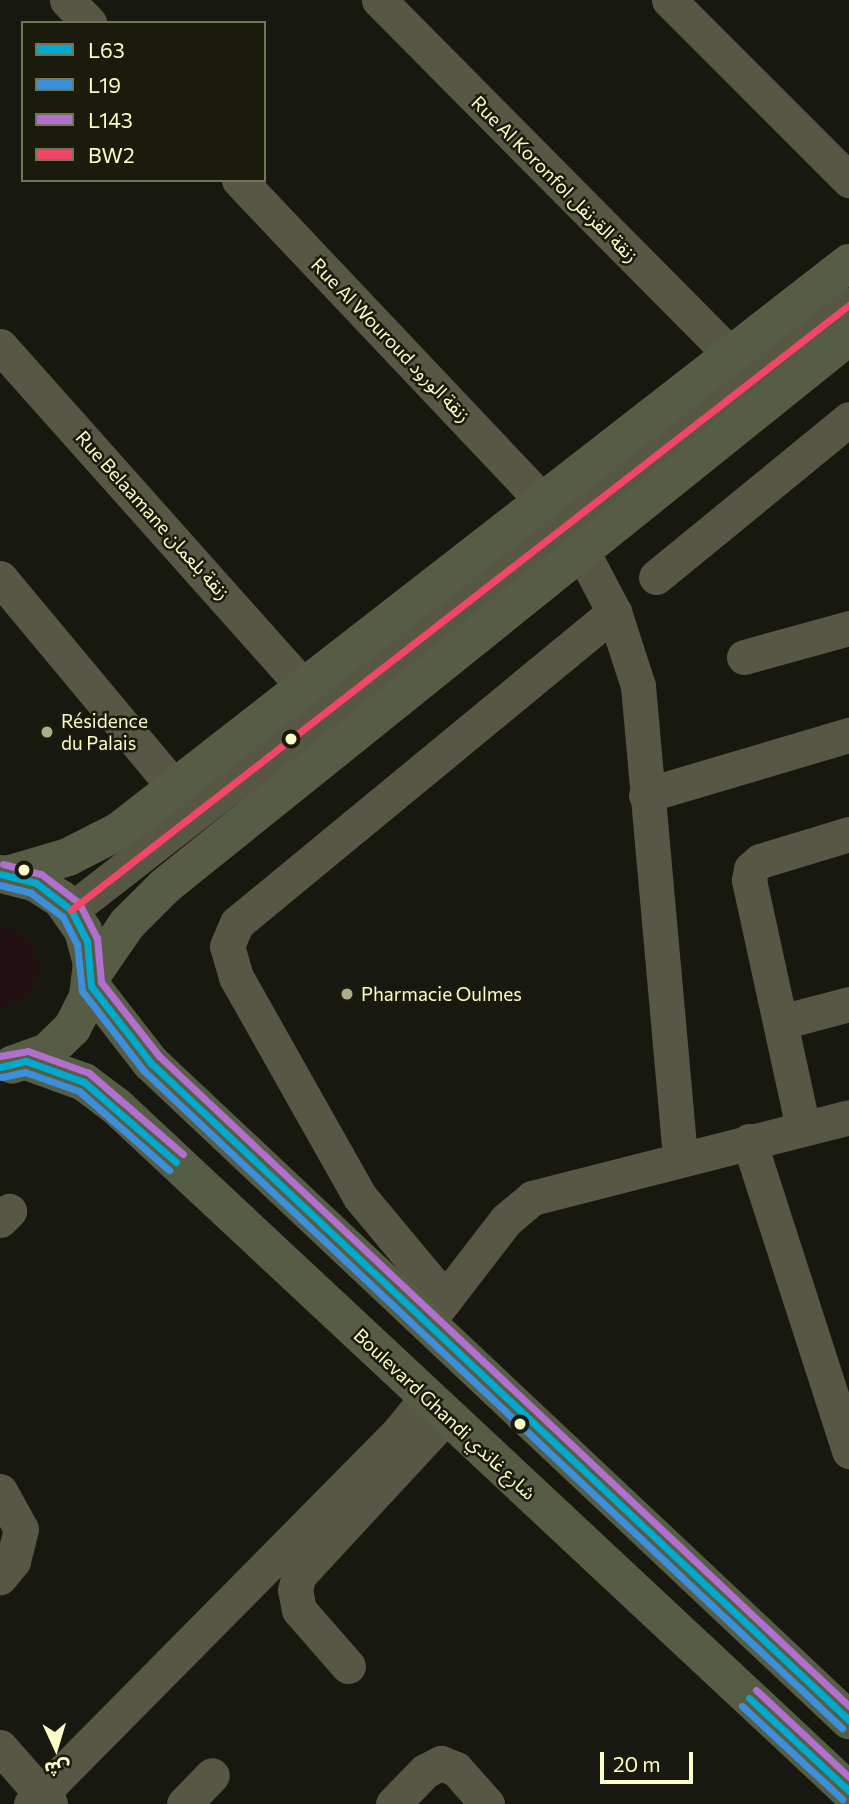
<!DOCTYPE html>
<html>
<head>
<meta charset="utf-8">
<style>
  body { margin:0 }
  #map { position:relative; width:849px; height:1804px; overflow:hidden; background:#171810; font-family:Commissioner,"Noto Sans Arabic",sans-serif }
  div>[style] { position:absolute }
  .green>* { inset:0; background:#221012 }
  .minor>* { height:35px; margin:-17.5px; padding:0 17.5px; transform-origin:17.5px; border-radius:17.5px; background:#585644 }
  .major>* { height:38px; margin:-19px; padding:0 19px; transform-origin:19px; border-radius:19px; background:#565d44 }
  .bus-1>* { height:7px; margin:-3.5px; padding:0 3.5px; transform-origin:3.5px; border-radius:3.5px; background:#00a9ce }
  .bus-2>* { height:7px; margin:-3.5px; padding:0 3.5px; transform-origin:3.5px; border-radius:3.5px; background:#3a90db }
  .bus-3>* { height:7px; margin:-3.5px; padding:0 3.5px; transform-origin:3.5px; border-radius:3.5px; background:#b36fd0 }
  .bus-4>* { height:7px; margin:-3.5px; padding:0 3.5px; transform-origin:3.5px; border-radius:3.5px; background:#f34667 }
  .dots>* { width:19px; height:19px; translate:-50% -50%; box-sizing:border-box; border:4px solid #1a1b0c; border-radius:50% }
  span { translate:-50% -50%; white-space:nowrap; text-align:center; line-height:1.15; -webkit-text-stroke:5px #1a1b0c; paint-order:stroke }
  .street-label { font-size:19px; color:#fcfcc8 }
  .poi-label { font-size:19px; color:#fcfcc8 }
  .left { translate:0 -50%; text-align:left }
  .legend { position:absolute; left:21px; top:21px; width:245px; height:161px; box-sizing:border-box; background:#1a1b0c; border:2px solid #747557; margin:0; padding:9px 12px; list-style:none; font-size:21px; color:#fcfcc8 }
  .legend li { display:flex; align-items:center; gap:14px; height:35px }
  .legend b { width:35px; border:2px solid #747557 }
  .north { position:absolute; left:21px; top:1713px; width:70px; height:70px; -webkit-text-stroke:5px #1a1b0c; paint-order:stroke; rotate:176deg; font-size:19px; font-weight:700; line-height:28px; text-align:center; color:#fcfcc8 }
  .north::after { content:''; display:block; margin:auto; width:24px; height:32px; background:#fcfcc8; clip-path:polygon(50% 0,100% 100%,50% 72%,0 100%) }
  .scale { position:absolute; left:600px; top:1752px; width:93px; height:32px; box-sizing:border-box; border:4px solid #fcfcc8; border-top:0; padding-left:9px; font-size:21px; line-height:24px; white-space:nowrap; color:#fcfcc8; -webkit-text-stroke:5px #1a1b0c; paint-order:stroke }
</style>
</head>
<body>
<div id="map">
  <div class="green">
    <i style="clip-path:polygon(0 927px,22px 935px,32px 944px,39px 970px,28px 995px,0 1009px)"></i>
  </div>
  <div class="minor">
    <i style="left:67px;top:0;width:32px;rotate:46deg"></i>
    <i style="left:379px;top:0;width:501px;rotate:45.24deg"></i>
    <i style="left:669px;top:0;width:255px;rotate:45deg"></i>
    <i style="left:239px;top:180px;width:442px;rotate:46.6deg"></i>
    <i style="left:0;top:346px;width:455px;rotate:48.3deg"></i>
    <i style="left:583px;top:553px;width:67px;rotate:62.3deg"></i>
    <i style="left:614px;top:612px;width:78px;rotate:72deg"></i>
    <i style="left:638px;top:686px;width:473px;rotate:84.9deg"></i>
    <i style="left:656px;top:577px;width:249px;rotate:-39.3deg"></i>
    <i style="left:0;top:578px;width:271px;rotate:50.2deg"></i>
    <i style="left:744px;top:657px;width:109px;rotate:-15.4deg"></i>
    <i style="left:646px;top:795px;width:212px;rotate:-16.5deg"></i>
    <i style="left:71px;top:910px;width:986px;rotate:-37.87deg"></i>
    <i style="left:781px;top:1022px;width:70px;rotate:-14.8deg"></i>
    <i style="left:803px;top:1128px;width:254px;rotate:-102.3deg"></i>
    <i style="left:749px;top:880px;width:11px;rotate:-80deg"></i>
    <i style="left:751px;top:869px;width:12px;rotate:-42deg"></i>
    <i style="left:760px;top:861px;width:93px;rotate:-16.9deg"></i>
    <i style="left:749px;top:1141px;width:326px;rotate:72.1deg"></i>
    <i style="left:0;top:1220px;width:13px;rotate:-45deg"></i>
    <i style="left:445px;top:1299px;width:133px;rotate:-129.8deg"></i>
    <i style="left:360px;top:1197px;width:253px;rotate:-119.4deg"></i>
    <i style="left:236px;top:977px;width:32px;rotate:-106deg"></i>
    <i style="left:227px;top:946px;width:25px;rotate:-67deg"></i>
    <i style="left:237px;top:923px;width:489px;rotate:-39.5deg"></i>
    <i style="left:432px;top:1316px;width:121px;rotate:-52.4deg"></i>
    <i style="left:506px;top:1220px;width:34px;rotate:-40deg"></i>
    <i style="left:532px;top:1198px;width:327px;rotate:-14.3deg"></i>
    <i style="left:0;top:1491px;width:43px;rotate:61.1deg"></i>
    <i style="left:21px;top:1529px;width:33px;rotate:104deg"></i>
    <i style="left:13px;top:1561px;width:21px;rotate:129deg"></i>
    <i style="left:348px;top:1666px;width:74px;rotate:-131.2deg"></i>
    <i style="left:299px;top:1610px;width:20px;rotate:-101deg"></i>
    <i style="left:295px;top:1590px;width:16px;rotate:-75deg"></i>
    <i style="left:299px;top:1575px;width:217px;rotate:-47.2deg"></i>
    <i style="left:0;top:1747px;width:76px;rotate:48.7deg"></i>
    <i style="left:31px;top:1804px;width:522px;rotate:-45.31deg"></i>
    <i style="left:398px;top:1433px;width:46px;rotate:-51.1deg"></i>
    <i style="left:184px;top:1804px;width:40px;rotate:-46deg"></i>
    <i style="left:393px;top:1804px;width:46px;rotate:-45.9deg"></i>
    <i style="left:425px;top:1771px;width:18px;rotate:-27deg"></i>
    <i style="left:441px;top:1763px;width:16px;rotate:22deg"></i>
    <i style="left:456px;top:1769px;width:47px;rotate:48.5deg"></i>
  </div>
  <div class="major">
    <i style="left:1px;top:874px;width:36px;rotate:14deg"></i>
    <i style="left:36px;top:883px;width:30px;rotate:33deg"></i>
    <i style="left:61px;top:899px;width:38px;rotate:55deg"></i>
    <i style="left:83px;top:930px;width:34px;rotate:75deg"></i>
    <i style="left:92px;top:963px;width:34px;rotate:97deg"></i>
    <i style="left:88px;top:997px;width:35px;rotate:117deg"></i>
    <i style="left:72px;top:1028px;width:35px;rotate:136deg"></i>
    <i style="left:47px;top:1052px;width:37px;rotate:160deg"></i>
    <i style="left:7px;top:875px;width:64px;rotate:-16.4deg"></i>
    <i style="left:68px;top:857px;width:57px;rotate:-27deg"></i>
    <i style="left:119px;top:831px;width:925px;rotate:-37.89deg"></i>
    <i style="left:92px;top:975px;width:62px;rotate:-55.5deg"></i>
    <i style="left:127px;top:924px;width:54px;rotate:-45deg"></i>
    <i style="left:165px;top:886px;width:878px;rotate:-38.8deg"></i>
    <i style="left:91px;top:986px;width:98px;rotate:52.1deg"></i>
    <i style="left:151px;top:1063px;width:959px;rotate:43.27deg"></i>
    <i style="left:26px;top:1061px;width:62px;rotate:19.9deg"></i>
    <i style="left:84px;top:1082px;width:39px;rotate:37deg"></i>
    <i style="left:115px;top:1105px;width:1005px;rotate:43.06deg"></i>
  </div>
  <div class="bus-1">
    <i style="left:0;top:874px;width:37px;rotate:14deg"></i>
    <i style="left:36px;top:883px;width:44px;rotate:37.6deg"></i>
    <i style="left:71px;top:910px;width:35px;rotate:63deg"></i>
    <i style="left:87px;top:941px;width:45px;rotate:84.9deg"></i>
    <i style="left:91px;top:986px;width:98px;rotate:52.1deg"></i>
    <i style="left:151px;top:1063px;width:959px;rotate:43.27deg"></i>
    <i style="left:0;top:1067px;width:27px;rotate:-13deg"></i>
    <i style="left:26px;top:1061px;width:62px;rotate:19.9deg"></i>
    <i style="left:84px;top:1082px;width:122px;rotate:41deg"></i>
    <i style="left:749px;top:1698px;width:137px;rotate:42.9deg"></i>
  </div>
  <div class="bus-2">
    <i style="left:0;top:885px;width:32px;rotate:14deg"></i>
    <i style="left:31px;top:893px;width:40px;rotate:37deg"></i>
    <i style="left:63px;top:917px;width:30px;rotate:63deg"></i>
    <i style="left:77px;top:944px;width:47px;rotate:83.9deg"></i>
    <i style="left:82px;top:991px;width:101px;rotate:52.2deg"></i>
    <i style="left:144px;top:1071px;width:959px;rotate:43.27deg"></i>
    <i style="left:2px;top:1077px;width:24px;rotate:-12deg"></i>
    <i style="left:25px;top:1072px;width:57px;rotate:19.4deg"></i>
    <i style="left:79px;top:1091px;width:120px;rotate:41.3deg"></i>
    <i style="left:742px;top:1706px;width:137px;rotate:42.9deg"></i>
  </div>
  <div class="bus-3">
    <i style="left:3px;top:864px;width:39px;rotate:15deg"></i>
    <i style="left:41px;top:874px;width:48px;rotate:37.3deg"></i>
    <i style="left:79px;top:903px;width:39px;rotate:63deg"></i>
    <i style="left:97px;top:938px;width:44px;rotate:84.8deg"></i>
    <i style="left:101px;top:982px;width:94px;rotate:51.9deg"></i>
    <i style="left:159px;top:1056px;width:948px;rotate:43.29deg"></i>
    <i style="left:0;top:1056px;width:28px;rotate:-10deg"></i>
    <i style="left:28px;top:1051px;width:65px;rotate:19.8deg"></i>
    <i style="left:89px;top:1073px;width:124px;rotate:40.8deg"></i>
    <i style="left:756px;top:1690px;width:127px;rotate:43.1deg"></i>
  </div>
  <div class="bus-4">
    <i style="left:71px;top:910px;width:986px;rotate:-37.87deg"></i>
  </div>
  <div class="dots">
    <i style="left:47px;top:732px;background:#acac88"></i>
    <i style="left:291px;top:739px;background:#fcfcc8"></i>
    <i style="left:24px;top:870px;background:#fcfcc8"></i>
    <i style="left:347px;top:994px;background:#acac88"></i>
    <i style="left:520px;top:1424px;background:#fcfcc8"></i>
  </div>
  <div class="street-label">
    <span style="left:555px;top:179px;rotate:45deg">Rue Al Koronfol زنقة القرنفل</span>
    <span style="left:391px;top:340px;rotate:46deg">Rue Al Wouroud زنقة الورود</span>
    <span style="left:153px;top:515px;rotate:48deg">Rue Belaamane زنقة بلعمان</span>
    <span style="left:445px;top:1414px;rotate:43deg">Boulevard Ghandi شارع غاندي</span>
  </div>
  <div class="poi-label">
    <span class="left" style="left:61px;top:732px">Résidence<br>du Palais</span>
    <span class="left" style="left:361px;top:994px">Pharmacie Oulmes</span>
  </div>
  <ul class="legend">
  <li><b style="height:9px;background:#00a9ce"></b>L63</li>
  <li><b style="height:9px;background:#3a90db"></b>L19</li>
  <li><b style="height:9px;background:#b36fd0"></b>L143</li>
  <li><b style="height:9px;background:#f34667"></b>BW2</li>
  </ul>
  <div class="north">ش</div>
  <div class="scale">20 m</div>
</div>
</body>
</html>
